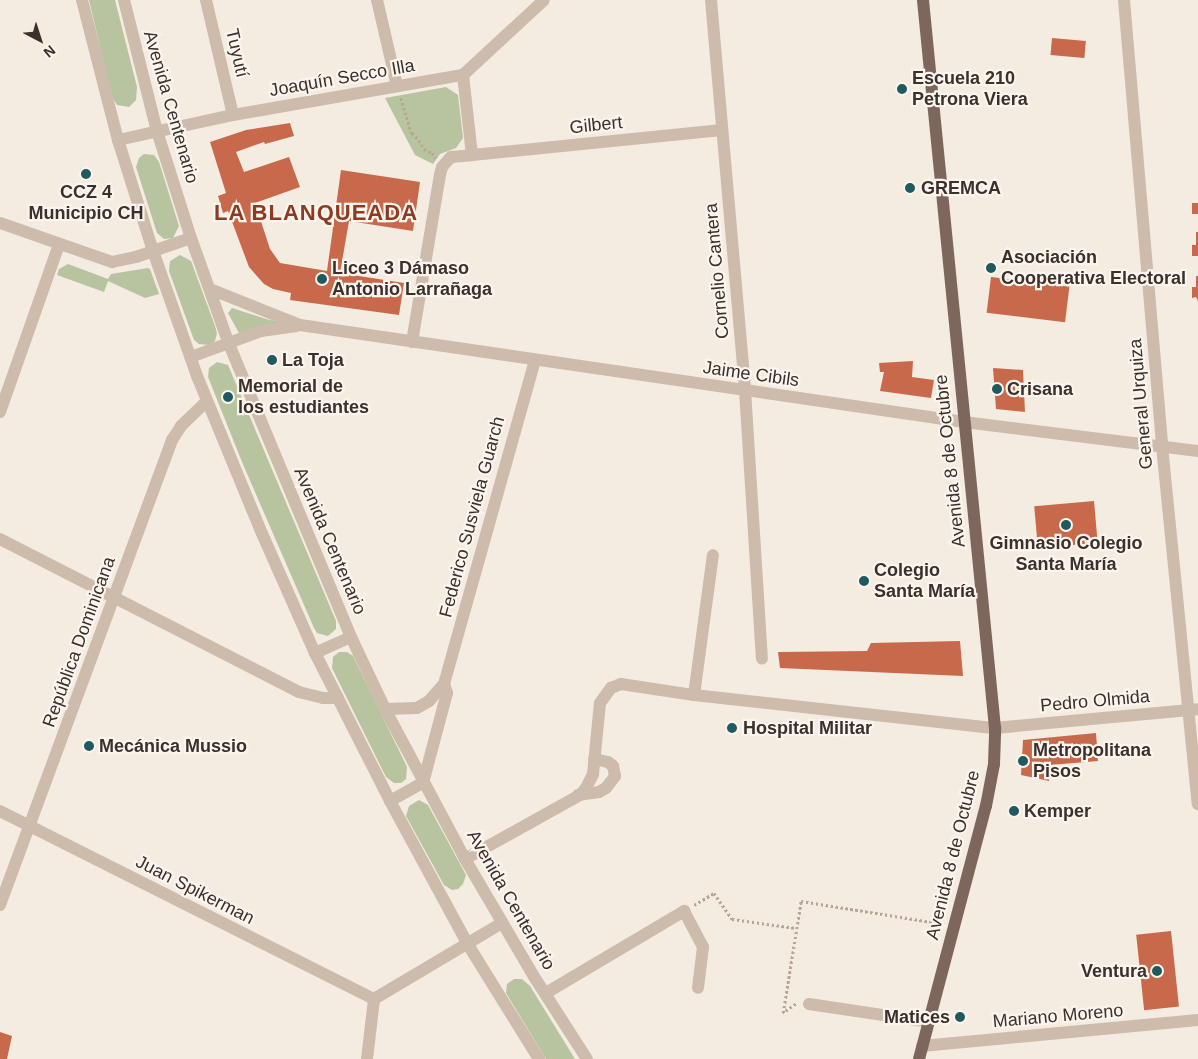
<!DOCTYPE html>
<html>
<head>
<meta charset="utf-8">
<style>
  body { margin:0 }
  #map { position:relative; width:1198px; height:1059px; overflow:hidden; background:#f4ebe1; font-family:Helvetica,sans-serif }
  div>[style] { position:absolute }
  .green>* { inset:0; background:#b8c4a0 }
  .building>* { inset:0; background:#c8694b; transform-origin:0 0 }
  .path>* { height:2.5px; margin-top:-1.25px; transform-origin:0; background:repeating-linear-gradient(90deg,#b9a596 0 2.5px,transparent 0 5px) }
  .minor>* { height:12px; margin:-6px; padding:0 6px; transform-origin:6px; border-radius:6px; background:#cdbbac }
  .major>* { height:12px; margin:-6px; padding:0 6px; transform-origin:6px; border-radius:6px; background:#7d675c }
  .dots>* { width:14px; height:14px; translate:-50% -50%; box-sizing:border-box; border:2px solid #fbf5ee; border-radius:50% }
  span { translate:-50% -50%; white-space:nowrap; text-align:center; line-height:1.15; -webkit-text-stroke:4.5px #fbf5ee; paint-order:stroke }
  .street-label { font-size:18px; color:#3b302b }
  .poi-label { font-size:18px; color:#3b302b; font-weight:700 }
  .left { translate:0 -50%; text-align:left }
  .right { translate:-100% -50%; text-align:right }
  .district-label { font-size:22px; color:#8c3b22; font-weight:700; letter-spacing:1px }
  .north { position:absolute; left:15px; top:15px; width:50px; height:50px; -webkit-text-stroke:4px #fbf5ee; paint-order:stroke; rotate:140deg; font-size:14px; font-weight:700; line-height:20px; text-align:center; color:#3b302b }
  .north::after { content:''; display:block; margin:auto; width:18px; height:22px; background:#3b302b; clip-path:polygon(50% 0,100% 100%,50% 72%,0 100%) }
</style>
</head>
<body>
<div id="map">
  <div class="green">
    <i style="clip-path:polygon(89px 0,115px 0,137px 87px,136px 100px,129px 107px,117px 105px,112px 97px)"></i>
    <i style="clip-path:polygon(446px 87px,458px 95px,463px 138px,456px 148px,440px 154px,433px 164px,415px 155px,385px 98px)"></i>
    <i style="clip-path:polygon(144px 154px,154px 155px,159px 162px,179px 226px,173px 238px,164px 239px,157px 233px,136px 167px,139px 158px)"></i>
    <i style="clip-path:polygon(180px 255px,191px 261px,215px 326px,217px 333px,215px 341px,209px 345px,199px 344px,194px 340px,169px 271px,170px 261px)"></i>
    <i style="clip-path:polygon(68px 264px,108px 279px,111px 274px,148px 268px,150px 269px,159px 294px,145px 298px,108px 281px,104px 292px,57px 275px,59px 269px)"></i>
    <i style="clip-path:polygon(232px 308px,266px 319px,292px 325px,239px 333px,228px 313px)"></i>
    <i style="clip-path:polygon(217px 362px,228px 365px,336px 621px,336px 629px,328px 636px,317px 633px,314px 628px,242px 462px,208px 377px,209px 368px)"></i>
    <i style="clip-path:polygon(339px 652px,347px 652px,353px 656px,407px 767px,406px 779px,401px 783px,394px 783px,386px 777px,332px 668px,333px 657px)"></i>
    <i style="clip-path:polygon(419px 800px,428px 805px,466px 875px,463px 884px,458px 889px,452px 890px,444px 885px,406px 816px,409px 806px)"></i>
    <i style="clip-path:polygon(514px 979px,522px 979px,530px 986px,575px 1059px,546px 1059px,506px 993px,507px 984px)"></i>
  </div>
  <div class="building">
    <i style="left:1052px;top:38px;width:34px;height:17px;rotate:5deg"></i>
    <i style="clip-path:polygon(290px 123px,294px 136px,265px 144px,264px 142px,236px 152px,244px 172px,289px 157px,300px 187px,255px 203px,270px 249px,280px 263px,327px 271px,341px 170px,420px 182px,413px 231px,349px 221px,340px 273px,404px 283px,399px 315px,290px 300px,291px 293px,273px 289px,264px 284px,249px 267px,228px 211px,223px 213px,218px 196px,226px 193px,210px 142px,246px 130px)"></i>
    <i style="left:1192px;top:203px;width:6px;height:11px"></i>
    <i style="clip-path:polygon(1196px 232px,1198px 232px,1198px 256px,1192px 256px,1192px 245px,1196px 245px)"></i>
    <i style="clip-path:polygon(1196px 276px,1198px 276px,1198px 301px,1196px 297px,1192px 298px,1192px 287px,1196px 287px)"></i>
    <i style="left:991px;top:277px;width:79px;height:36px;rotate:7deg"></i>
    <i style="clip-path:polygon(913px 361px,912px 377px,934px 380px,931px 398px,880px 391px,884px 372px,880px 372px,879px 363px)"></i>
    <i style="clip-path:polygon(993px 368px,1023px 370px,1025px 412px,996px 409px)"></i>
    <i style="left:1094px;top:501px;width:42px;height:60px;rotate:85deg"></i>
    <i style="clip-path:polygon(960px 641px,963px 676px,780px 668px,778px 652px,867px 651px,871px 643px)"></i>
    <i style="clip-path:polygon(1096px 733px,1098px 761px,1050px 765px,1049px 781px,1021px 775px,1023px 740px)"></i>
    <i style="left:1171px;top:931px;width:76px;height:35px;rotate:84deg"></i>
    <i style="clip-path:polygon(0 1032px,12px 1036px,7px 1059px,0 1059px)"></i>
  </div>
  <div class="path">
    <i style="left:401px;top:98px;width:37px;rotate:73deg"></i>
    <i style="left:412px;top:133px;width:10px;rotate:45deg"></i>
    <i style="left:419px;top:140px;width:10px;rotate:61deg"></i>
    <i style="left:424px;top:149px;width:9px;rotate:27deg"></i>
    <i style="left:432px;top:153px;width:6px;rotate:51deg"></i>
    <i style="left:694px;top:905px;width:23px;rotate:-31deg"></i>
    <i style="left:714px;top:893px;width:32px;rotate:55deg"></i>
    <i style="left:732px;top:919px;width:65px;rotate:8deg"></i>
    <i style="left:796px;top:1004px;width:16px;rotate:145deg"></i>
    <i style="left:783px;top:1013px;width:113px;rotate:-80.9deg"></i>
    <i style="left:801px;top:901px;width:145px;rotate:9.1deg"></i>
  </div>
  <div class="minor">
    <i style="left:82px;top:0;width:145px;rotate:75.6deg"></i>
    <i style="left:118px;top:140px;width:116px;rotate:72.5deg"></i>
    <i style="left:153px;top:251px;width:133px;rotate:70.6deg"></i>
    <i style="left:197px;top:376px;width:165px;rotate:67.6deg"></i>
    <i style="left:260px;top:529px;width:136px;rotate:66.1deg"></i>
    <i style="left:315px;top:653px;width:166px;rotate:63.1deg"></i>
    <i style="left:390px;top:801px;width:162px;rotate:61.5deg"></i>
    <i style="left:467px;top:943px;width:137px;rotate:58.2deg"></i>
    <i style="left:124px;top:0;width:135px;rotate:75.9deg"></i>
    <i style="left:157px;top:131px;width:112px;rotate:72.4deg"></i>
    <i style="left:191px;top:238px;width:113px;rotate:70.3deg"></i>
    <i style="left:229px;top:344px;width:317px;rotate:67.4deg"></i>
    <i style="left:351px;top:637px;width:80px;rotate:64.7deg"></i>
    <i style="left:385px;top:709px;width:170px;rotate:61.9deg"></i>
    <i style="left:465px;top:859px;width:134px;rotate:59.6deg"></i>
    <i style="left:533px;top:975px;width:100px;rotate:57.3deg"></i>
    <i style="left:206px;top:0;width:118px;rotate:76.8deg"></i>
    <i style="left:377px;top:0;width:88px;rotate:76.9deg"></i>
    <i style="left:711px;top:0;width:391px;rotate:85deg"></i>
    <i style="left:745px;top:390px;width:269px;rotate:86.4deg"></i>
    <i style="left:1124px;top:0;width:448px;rotate:85.1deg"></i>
    <i style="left:1162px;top:446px;width:360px;rotate:84.3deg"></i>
    <i style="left:118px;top:140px;width:118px;rotate:-12.3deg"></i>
    <i style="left:233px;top:115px;width:233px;rotate:-9.9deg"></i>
    <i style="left:463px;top:75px;width:110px;rotate:-42.8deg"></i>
    <i style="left:472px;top:155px;width:251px;rotate:-5.7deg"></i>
    <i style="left:0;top:223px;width:119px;rotate:19.2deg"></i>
    <i style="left:112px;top:262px;width:25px;rotate:-12deg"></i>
    <i style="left:136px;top:257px;width:58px;rotate:-19.1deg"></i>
    <i style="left:210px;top:289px;width:97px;rotate:21.8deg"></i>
    <i style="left:300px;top:325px;width:671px;rotate:8.31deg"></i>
    <i style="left:964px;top:422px;width:236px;rotate:7.1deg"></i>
    <i style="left:412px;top:342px;width:169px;rotate:-80.5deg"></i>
    <i style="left:440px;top:175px;width:8px;rotate:-76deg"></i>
    <i style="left:442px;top:167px;width:13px;rotate:-48deg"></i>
    <i style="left:451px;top:157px;width:21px;rotate:-5deg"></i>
    <i style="left:472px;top:155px;width:81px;rotate:-96.4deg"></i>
    <i style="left:191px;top:357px;width:75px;rotate:-20.4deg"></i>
    <i style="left:261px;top:331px;width:36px;rotate:-8deg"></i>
    <i style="left:0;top:412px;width:178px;rotate:-70.6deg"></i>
    <i style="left:0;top:539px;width:336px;rotate:27.1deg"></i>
    <i style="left:299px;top:692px;width:25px;rotate:14deg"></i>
    <i style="left:323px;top:698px;width:15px"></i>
    <i style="left:315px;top:653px;width:39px;rotate:-24deg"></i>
    <i style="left:694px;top:695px;width:141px;rotate:-82.3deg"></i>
    <i style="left:385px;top:709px;width:32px;rotate:-2deg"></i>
    <i style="left:417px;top:708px;width:14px;rotate:-30deg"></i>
    <i style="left:429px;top:701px;width:23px;rotate:-49deg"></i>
    <i style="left:444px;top:684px;width:337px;rotate:-74.3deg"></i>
    <i style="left:578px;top:795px;width:21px;rotate:-8deg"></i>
    <i style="left:599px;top:792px;width:8px;rotate:-30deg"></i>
    <i style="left:606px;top:788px;width:15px;rotate:-53deg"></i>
    <i style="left:615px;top:776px;width:10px;rotate:-101deg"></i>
    <i style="left:613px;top:766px;width:6px;rotate:-141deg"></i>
    <i style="left:608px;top:762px;width:14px;rotate:-168deg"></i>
    <i style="left:390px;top:801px;width:38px;rotate:-29deg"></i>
    <i style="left:423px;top:783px;width:93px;rotate:-75.1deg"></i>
    <i style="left:447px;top:693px;width:9px;rotate:-108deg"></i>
    <i style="left:0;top:811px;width:419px;rotate:26.7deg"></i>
    <i style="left:465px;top:859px;width:132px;rotate:-29.1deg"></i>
    <i style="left:580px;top:795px;width:9px;rotate:-49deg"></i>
    <i style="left:586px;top:788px;width:16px;rotate:-63deg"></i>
    <i style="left:593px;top:774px;width:71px;rotate:-84.4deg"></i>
    <i style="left:600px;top:703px;width:19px;rotate:-54deg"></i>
    <i style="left:611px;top:688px;width:11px;rotate:-22deg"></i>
    <i style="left:621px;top:684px;width:74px;rotate:8.6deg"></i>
    <i style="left:694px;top:695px;width:303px;rotate:6.3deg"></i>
    <i style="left:995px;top:728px;width:204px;rotate:-5.3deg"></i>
    <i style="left:0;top:905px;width:496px;rotate:-69.7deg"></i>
    <i style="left:172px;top:440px;width:17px;rotate:-57deg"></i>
    <i style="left:181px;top:426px;width:36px;rotate:-44deg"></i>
    <i style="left:546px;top:993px;width:161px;rotate:-30.7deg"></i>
    <i style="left:684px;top:911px;width:41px;rotate:62.2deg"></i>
    <i style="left:703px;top:947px;width:41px;rotate:97deg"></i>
    <i style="left:374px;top:999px;width:149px;rotate:-30.7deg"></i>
    <i style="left:809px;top:1004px;width:121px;rotate:8.5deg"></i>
    <i style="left:922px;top:1046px;width:277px;rotate:-5.4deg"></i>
    <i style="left:367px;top:1059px;width:60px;rotate:-83.3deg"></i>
  </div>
  <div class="major">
    <i style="left:919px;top:1059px;width:262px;rotate:-75.2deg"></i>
    <i style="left:986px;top:806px;width:43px;rotate:-79.2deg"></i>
    <i style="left:994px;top:764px;width:36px;rotate:-88deg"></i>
    <i style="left:995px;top:728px;width:732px;rotate:-95.65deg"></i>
  </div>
  <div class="dots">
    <i style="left:902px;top:89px;background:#1f5a5e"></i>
    <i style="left:86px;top:174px;background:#1f5a5e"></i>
    <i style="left:910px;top:188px;background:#1f5a5e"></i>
    <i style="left:991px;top:268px;background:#1f5a5e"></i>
    <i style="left:322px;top:279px;background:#1f5a5e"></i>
    <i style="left:272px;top:360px;background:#1f5a5e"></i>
    <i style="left:997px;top:389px;background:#1f5a5e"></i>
    <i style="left:228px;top:397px;background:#1f5a5e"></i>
    <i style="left:1066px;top:525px;background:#1f5a5e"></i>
    <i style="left:864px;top:581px;background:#1f5a5e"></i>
    <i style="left:732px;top:728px;background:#1f5a5e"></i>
    <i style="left:89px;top:746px;background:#1f5a5e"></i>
    <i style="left:1023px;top:761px;background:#1f5a5e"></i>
    <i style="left:1014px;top:811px;background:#1f5a5e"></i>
    <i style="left:1157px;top:971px;background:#1f5a5e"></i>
    <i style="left:960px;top:1017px;background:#1f5a5e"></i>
  </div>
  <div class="street-label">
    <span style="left:237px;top:53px;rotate:77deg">Tuyutí</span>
    <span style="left:342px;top:78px;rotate:-10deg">Joaquín Secco Illa</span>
    <span style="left:171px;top:107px;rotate:74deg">Avenida Centenario</span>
    <span style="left:596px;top:125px;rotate:-6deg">Gilbert</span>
    <span style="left:717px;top:271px;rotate:-95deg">Cornelio Cantera</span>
    <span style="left:751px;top:374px;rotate:8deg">Jaime Cibils</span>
    <span style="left:1141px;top:404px;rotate:-95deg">General Urquiza</span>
    <span style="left:950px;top:461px;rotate:-96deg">Avenida 8 de Octubre</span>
    <span style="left:472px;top:517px;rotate:-75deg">Federico Susviela Guarch</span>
    <span style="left:330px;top:541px;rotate:67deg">Avenida Centenario</span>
    <span style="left:79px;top:642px;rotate:-70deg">República Dominicana</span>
    <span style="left:1095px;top:701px;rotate:-5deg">Pedro Olmida</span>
    <span style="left:953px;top:855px;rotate:-76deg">Avenida 8 de Octubre</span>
    <span style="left:195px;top:890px;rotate:27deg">Juan Spikerman</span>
    <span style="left:511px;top:900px;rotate:60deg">Avenida Centenario</span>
    <span style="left:1058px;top:1016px;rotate:-5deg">Mariano Moreno</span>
  </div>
  <div class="poi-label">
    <span class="left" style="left:912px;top:89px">Escuela 210<br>Petrona Viera</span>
    <span class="left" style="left:921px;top:188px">GREMCA</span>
    <span style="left:86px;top:203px">CCZ 4<br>Municipio CH</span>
    <span class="left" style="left:1001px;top:268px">Asociación<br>Cooperativa Electoral</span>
    <span class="left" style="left:332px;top:279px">Liceo 3 Dámaso<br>Antonio Larrañaga</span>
    <span class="left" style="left:282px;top:360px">La Toja</span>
    <span class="left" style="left:238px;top:397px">Memorial de<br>los estudiantes</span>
    <span class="left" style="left:1007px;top:389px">Crisana</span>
    <span style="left:1066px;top:554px">Gimnasio Colegio<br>Santa María</span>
    <span class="left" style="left:874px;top:581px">Colegio<br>Santa María</span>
    <span class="left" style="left:743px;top:728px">Hospital Militar</span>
    <span class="left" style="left:99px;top:746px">Mecánica Mussio</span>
    <span class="left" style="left:1033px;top:761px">Metropolitana<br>Pisos</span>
    <span class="left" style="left:1024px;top:811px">Kemper</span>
    <span class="right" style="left:1147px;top:971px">Ventura</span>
    <span class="right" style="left:950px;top:1017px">Matices</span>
  </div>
  <div class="district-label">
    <span style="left:316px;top:213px">LA BLANQUEADA</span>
  </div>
  <div class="north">N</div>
</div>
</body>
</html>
